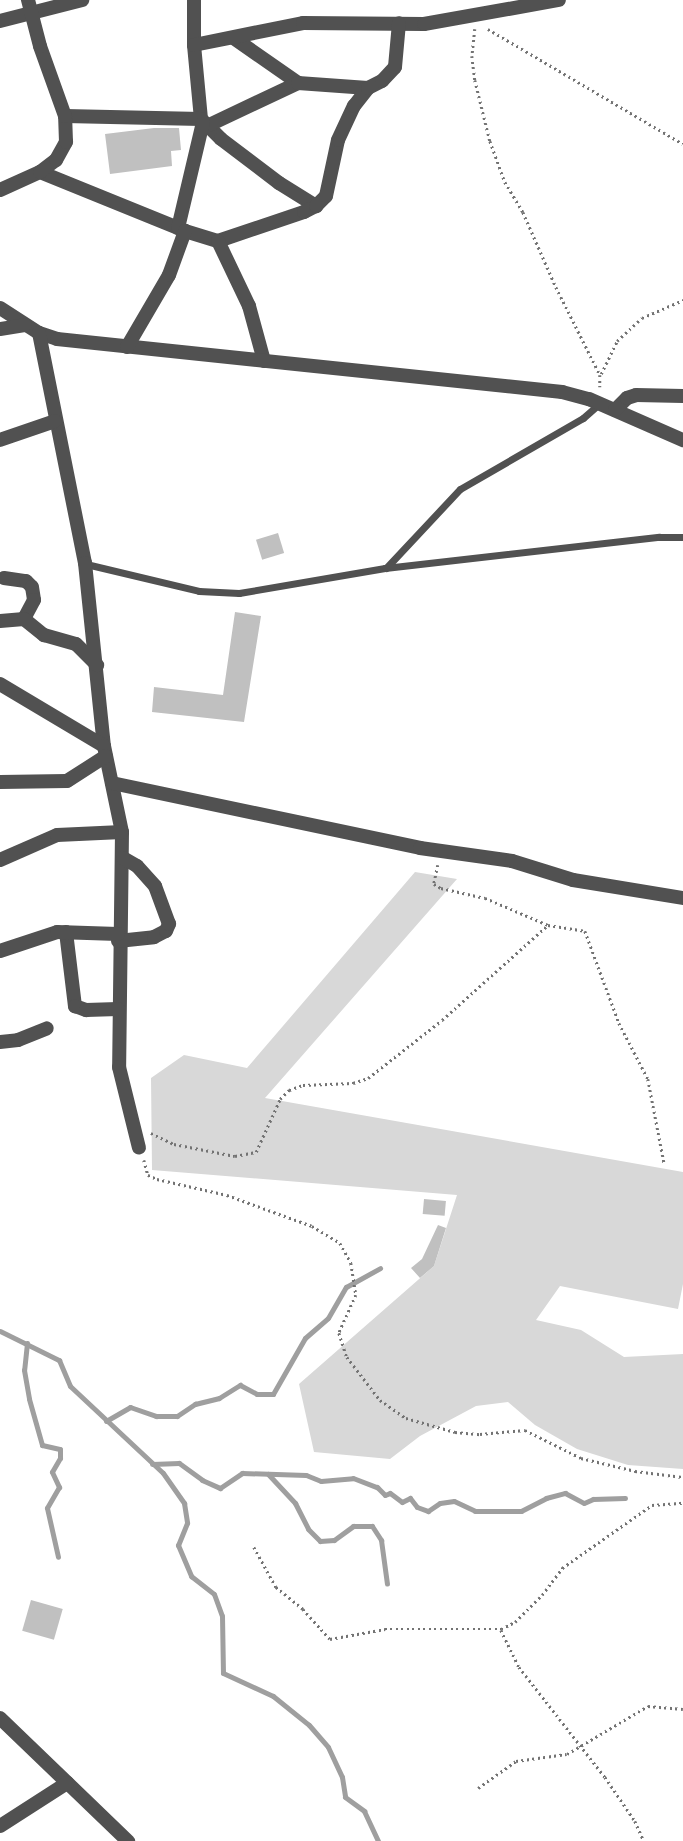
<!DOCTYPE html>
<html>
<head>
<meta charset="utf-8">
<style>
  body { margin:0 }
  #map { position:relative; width:683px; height:1841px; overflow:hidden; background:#fff; font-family:Commissioner,sans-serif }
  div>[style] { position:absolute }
  .green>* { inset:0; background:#d8d8d8 }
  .stream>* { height:5px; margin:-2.5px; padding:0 2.5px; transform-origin:2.5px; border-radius:2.5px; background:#9f9f9f }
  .building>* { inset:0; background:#c0c0c0; transform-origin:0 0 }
  .path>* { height:2.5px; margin-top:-1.25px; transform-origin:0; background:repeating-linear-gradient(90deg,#737373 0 2px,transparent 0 5.5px) }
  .service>* { height:7px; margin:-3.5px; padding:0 3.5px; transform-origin:3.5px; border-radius:3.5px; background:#515151 }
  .minor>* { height:14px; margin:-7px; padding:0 7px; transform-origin:7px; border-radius:7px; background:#515151 }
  span { translate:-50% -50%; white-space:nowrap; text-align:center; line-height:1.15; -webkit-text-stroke:5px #fff; paint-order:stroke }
</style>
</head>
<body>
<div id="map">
  <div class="green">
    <i style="clip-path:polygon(415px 872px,457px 879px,265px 1098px,683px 1172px,683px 1284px,678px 1309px,560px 1286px,536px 1320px,581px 1330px,624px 1357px,683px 1354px,683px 1469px,628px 1465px,577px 1449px,535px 1425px,508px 1402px,476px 1406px,420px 1436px,390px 1459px,314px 1452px,299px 1384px,434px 1266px,457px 1195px,152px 1170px,151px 1078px,184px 1055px,247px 1068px)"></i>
  </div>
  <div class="stream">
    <i style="left:0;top:1331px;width:66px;rotate:26.2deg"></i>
    <i style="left:59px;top:1360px;width:28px;rotate:67deg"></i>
    <i style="left:70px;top:1386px;width:127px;rotate:43.1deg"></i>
    <i style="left:163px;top:1473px;width:37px;rotate:55deg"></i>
    <i style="left:184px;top:1503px;width:20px;rotate:81deg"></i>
    <i style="left:187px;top:1523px;width:24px;rotate:112deg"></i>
    <i style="left:178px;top:1545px;width:34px;rotate:67deg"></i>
    <i style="left:191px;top:1576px;width:29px;rotate:38deg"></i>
    <i style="left:214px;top:1594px;width:23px;rotate:70deg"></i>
    <i style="left:222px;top:1616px;width:57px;rotate:89deg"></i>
    <i style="left:223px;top:1673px;width:55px;rotate:24.7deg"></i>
    <i style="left:273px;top:1696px;width:46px;rotate:38.9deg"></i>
    <i style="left:309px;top:1725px;width:29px;rotate:49deg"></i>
    <i style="left:328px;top:1747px;width:33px;rotate:65deg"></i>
    <i style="left:342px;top:1777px;width:20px;rotate:81deg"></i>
    <i style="left:345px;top:1797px;width:24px;rotate:36deg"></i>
    <i style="left:364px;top:1811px;width:33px;rotate:65deg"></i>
    <i style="left:27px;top:1343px;width:27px;rotate:96deg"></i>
    <i style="left:24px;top:1370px;width:29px;rotate:80deg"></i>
    <i style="left:29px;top:1399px;width:48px;rotate:74.2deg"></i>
    <i style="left:42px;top:1445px;width:18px;rotate:13deg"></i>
    <i style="left:60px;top:1449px;width:9px;rotate:90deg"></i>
    <i style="left:60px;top:1458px;width:16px;rotate:120deg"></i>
    <i style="left:52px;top:1472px;width:17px;rotate:65deg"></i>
    <i style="left:59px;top:1487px;width:24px;rotate:120deg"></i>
    <i style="left:47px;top:1508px;width:50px;rotate:77.3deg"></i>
    <i style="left:106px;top:1421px;width:28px;rotate:-30deg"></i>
    <i style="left:130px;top:1407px;width:28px;rotate:19deg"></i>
    <i style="left:156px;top:1416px;width:21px"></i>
    <i style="left:177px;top:1416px;width:22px;rotate:-34deg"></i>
    <i style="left:195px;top:1404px;width:25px;rotate:-14deg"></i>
    <i style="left:219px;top:1398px;width:25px;rotate:-32deg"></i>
    <i style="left:240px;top:1385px;width:19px;rotate:28deg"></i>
    <i style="left:257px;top:1394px;width:16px"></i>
    <i style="left:273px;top:1394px;width:64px;rotate:-60.3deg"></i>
    <i style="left:305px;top:1338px;width:30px;rotate:-41deg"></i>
    <i style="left:328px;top:1318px;width:36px;rotate:-60deg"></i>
    <i style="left:346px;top:1287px;width:39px;rotate:-29deg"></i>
    <i style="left:152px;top:1464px;width:27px;rotate:-2deg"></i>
    <i style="left:179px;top:1463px;width:29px;rotate:36deg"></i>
    <i style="left:202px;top:1480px;width:20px;rotate:24deg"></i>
    <i style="left:220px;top:1488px;width:27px;rotate:-34deg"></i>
    <i style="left:242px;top:1473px;width:64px;rotate:1.8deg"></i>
    <i style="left:306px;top:1475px;width:16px;rotate:22deg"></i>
    <i style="left:321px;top:1481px;width:32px;rotate:-5deg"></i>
    <i style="left:353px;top:1478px;width:26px;rotate:21deg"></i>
    <i style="left:377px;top:1487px;width:11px;rotate:45deg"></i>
    <i style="left:385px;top:1495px;width:5px;rotate:-22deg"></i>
    <i style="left:390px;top:1493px;width:15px;rotate:37deg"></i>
    <i style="left:402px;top:1502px;width:9px;rotate:-27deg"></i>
    <i style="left:410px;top:1498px;width:11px;rotate:52deg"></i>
    <i style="left:417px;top:1507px;width:12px;rotate:20deg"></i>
    <i style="left:428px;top:1511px;width:14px;rotate:-34deg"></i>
    <i style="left:440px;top:1503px;width:14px;rotate:-8deg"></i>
    <i style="left:454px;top:1501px;width:23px;rotate:25deg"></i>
    <i style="left:475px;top:1511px;width:46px"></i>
    <i style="left:521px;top:1511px;width:28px;rotate:-27deg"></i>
    <i style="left:546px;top:1498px;width:20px;rotate:-15deg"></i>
    <i style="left:565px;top:1493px;width:21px;rotate:28deg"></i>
    <i style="left:584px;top:1503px;width:10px;rotate:-24deg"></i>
    <i style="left:593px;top:1499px;width:32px;rotate:-2deg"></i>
    <i style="left:268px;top:1474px;width:40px;rotate:47deg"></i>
    <i style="left:295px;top:1503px;width:29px;rotate:63deg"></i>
    <i style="left:308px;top:1529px;width:17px;rotate:45deg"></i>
    <i style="left:320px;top:1541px;width:14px;rotate:-4deg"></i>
    <i style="left:334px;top:1540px;width:24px;rotate:-36deg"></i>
    <i style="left:353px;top:1526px;width:19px"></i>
    <i style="left:372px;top:1526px;width:17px;rotate:57deg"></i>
    <i style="left:381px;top:1540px;width:44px;rotate:82.2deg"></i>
  </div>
  <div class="building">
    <i style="clip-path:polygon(154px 128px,179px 128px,181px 150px,171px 151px,172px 166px,110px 174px,105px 134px)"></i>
    <i style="left:278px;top:533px;width:21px;height:23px;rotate:73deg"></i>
    <i style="clip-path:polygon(235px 612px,261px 616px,244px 722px,152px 712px,154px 687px,223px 695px)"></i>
    <i style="left:424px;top:1199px;width:22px;height:15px;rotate:5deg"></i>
    <i style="clip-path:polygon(438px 1225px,446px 1228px,434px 1266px,420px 1278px,411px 1268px,422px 1259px)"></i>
    <i style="left:31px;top:1600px;width:33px;height:32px;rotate:16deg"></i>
  </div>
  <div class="path">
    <i style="left:475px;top:29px;width:27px;rotate:96deg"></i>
    <i style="left:472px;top:56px;width:24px;rotate:83deg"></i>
    <i style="left:475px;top:80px;width:63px;rotate:76.2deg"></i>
    <i style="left:490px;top:141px;width:44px;rotate:69.9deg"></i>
    <i style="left:505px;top:182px;width:35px;rotate:59deg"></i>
    <i style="left:523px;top:212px;width:82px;rotate:66.3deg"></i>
    <i style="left:556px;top:287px;width:98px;rotate:63.4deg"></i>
    <i style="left:600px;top:375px;width:12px;rotate:90deg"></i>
    <i style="left:488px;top:29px;width:226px;rotate:30.5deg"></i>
    <i style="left:601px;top:374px;width:37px;rotate:-64deg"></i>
    <i style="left:617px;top:341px;width:34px;rotate:-43deg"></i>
    <i style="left:642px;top:318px;width:45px;rotate:-23.7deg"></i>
    <i style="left:438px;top:865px;width:19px;rotate:102deg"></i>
    <i style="left:434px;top:884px;width:8px;rotate:30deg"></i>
    <i style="left:441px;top:888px;width:45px;rotate:12.8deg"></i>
    <i style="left:485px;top:898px;width:69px;rotate:23.2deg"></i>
    <i style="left:548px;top:925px;width:37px;rotate:9deg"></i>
    <i style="left:585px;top:931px;width:98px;rotate:69.7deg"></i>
    <i style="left:619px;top:1023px;width:63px;rotate:62.6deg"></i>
    <i style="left:648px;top:1079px;width:85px;rotate:79.1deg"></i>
    <i style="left:151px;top:1133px;width:25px;rotate:26deg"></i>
    <i style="left:174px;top:1144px;width:62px;rotate:11.1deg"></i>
    <i style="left:235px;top:1156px;width:21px;rotate:-11deg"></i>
    <i style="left:256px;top:1152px;width:58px;rotate:-65.6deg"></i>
    <i style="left:280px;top:1099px;width:13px;rotate:-45deg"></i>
    <i style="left:289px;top:1090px;width:15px;rotate:-20deg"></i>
    <i style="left:303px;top:1085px;width:50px;rotate:-2.3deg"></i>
    <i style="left:353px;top:1083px;width:16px;rotate:-18deg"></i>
    <i style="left:368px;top:1078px;width:94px;rotate:-38.1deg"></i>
    <i style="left:442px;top:1020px;width:142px;rotate:-41.9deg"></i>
    <i style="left:144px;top:1160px;width:16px;rotate:75deg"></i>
    <i style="left:148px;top:1175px;width:10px;rotate:24deg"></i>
    <i style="left:157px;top:1179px;width:72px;rotate:12.9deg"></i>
    <i style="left:227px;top:1195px;width:90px;rotate:20deg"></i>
    <i style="left:312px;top:1226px;width:33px;rotate:31deg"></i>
    <i style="left:340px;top:1243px;width:23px;rotate:61deg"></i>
    <i style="left:351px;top:1263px;width:32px;rotate:81deg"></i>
    <i style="left:356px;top:1295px;width:42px;rotate:114.1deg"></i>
    <i style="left:339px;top:1333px;width:25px;rotate:72deg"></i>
    <i style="left:347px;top:1357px;width:54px;rotate:52.5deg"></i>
    <i style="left:380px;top:1400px;width:32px;rotate:35deg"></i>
    <i style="left:406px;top:1418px;width:51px;rotate:15.9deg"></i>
    <i style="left:455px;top:1432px;width:25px;rotate:5deg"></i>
    <i style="left:480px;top:1434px;width:45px;rotate:-5.1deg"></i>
    <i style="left:525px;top:1430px;width:63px;rotate:26.6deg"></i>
    <i style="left:581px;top:1458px;width:56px;rotate:13.5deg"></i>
    <i style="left:635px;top:1471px;width:48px;rotate:7.1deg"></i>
    <i style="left:254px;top:1547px;width:46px;rotate:61.2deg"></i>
    <i style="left:276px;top:1587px;width:35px;rotate:39deg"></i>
    <i style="left:303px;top:1609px;width:40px;rotate:48deg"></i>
    <i style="left:330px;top:1639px;width:56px;rotate:-10.3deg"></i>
    <i style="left:385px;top:1629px;width:116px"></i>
    <i style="left:501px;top:1629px;width:16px;rotate:-27deg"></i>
    <i style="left:515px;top:1622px;width:38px;rotate:-45deg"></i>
    <i style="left:542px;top:1595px;width:34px;rotate:-53deg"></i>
    <i style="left:562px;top:1568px;width:110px;rotate:-35deg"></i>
    <i style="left:652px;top:1505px;width:31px;rotate:-4deg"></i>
    <i style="left:501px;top:1630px;width:41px;rotate:64.1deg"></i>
    <i style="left:519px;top:1667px;width:140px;rotate:52deg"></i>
    <i style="left:605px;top:1777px;width:53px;rotate:55.7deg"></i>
    <i style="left:635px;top:1821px;width:22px;rotate:66deg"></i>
    <i style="left:478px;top:1788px;width:47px;rotate:-35.4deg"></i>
    <i style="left:516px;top:1761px;width:51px;rotate:-7.8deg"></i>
    <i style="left:567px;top:1754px;width:94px;rotate:-30.7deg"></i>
    <i style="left:648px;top:1706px;width:35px;rotate:5deg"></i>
  </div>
  <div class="service">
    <i style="left:86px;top:564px;width:116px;rotate:13.4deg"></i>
    <i style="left:199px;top:591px;width:40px;rotate:2.9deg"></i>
    <i style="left:239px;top:593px;width:148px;rotate:-9.7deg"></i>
    <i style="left:385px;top:568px;width:276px;rotate:-6.5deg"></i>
    <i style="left:659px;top:537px;width:24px"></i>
    <i style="left:386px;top:568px;width:108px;rotate:-46.9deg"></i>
    <i style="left:460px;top:489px;width:142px;rotate:-30deg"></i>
    <i style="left:583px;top:418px;width:21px;rotate:-41deg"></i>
  </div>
  <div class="minor">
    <i style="left:194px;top:0;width:45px;rotate:90deg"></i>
    <i style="left:194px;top:45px;width:74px;rotate:84.6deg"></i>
    <i style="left:201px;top:119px;width:28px;rotate:45deg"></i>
    <i style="left:221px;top:139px;width:73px;rotate:37.2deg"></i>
    <i style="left:279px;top:183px;width:44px;rotate:31.9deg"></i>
    <i style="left:0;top:21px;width:85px;rotate:-14.4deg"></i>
    <i style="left:235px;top:39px;width:77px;rotate:34.9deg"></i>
    <i style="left:194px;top:45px;width:111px;rotate:-11.4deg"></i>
    <i style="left:303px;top:23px;width:121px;rotate:0.5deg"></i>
    <i style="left:424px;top:24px;width:137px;rotate:-10.1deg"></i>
    <i style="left:65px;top:116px;width:136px;rotate:1.3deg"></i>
    <i style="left:207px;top:126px;width:101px;rotate:-25.3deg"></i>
    <i style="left:298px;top:83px;width:70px;rotate:4.1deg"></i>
    <i style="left:40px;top:172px;width:157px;rotate:22.1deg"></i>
    <i style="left:185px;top:231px;width:34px;rotate:17deg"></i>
    <i style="left:218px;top:241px;width:91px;rotate:-18.6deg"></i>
    <i style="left:304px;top:212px;width:13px;rotate:-27deg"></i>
    <i style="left:316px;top:206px;width:14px;rotate:-45deg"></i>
    <i style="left:326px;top:196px;width:57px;rotate:-77.9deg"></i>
    <i style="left:338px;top:140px;width:38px;rotate:-65deg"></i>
    <i style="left:354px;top:106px;width:23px;rotate:-52deg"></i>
    <i style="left:368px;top:88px;width:16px;rotate:-27deg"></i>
    <i style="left:382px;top:81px;width:19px;rotate:-47deg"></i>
    <i style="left:395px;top:67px;width:44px;rotate:-84.8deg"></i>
    <i style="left:0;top:190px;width:44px;rotate:-24.2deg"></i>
    <i style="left:40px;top:172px;width:20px;rotate:-37deg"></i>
    <i style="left:56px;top:160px;width:21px;rotate:-61deg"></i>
    <i style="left:66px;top:142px;width:26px;rotate:-92deg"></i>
    <i style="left:65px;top:116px;width:74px;rotate:-109.7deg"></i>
    <i style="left:40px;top:46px;width:48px;rotate:-104.6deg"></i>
    <i style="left:178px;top:228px;width:109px;rotate:-76.7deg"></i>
    <i style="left:218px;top:241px;width:72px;rotate:64.5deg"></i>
    <i style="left:249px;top:306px;width:57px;rotate:74.7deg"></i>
    <i style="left:0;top:308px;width:46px;rotate:32.7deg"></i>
    <i style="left:39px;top:333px;width:19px;rotate:18deg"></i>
    <i style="left:57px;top:339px;width:508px;rotate:5.99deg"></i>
    <i style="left:562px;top:392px;width:28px;rotate:15deg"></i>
    <i style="left:589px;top:399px;width:103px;rotate:23.6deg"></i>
    <i style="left:0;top:329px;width:25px;rotate:-9deg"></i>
    <i style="left:39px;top:333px;width:235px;rotate:78.7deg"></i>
    <i style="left:85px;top:563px;width:184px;rotate:84.1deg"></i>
    <i style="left:127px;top:347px;width:83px;rotate:-59.7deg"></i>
    <i style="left:169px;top:275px;width:47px;rotate:-70deg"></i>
    <i style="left:615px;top:410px;width:17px;rotate:-45deg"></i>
    <i style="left:627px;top:398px;width:9px;rotate:-18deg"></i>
    <i style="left:636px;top:395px;width:47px;rotate:1.2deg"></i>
    <i style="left:0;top:440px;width:58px;rotate:-19.1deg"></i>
    <i style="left:4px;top:578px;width:22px;rotate:8deg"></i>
    <i style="left:26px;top:581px;width:8px;rotate:45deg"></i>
    <i style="left:32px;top:587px;width:13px;rotate:81deg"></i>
    <i style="left:34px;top:600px;width:21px;rotate:118deg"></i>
    <i style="left:0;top:621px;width:24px;rotate:-5deg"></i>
    <i style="left:24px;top:619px;width:26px;rotate:39deg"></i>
    <i style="left:44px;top:635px;width:33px;rotate:16deg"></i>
    <i style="left:76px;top:644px;width:30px;rotate:45deg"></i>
    <i style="left:0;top:684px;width:121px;rotate:30.8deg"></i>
    <i style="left:104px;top:746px;width:88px;rotate:78.2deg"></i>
    <i style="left:122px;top:832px;width:235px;rotate:90.7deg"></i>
    <i style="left:119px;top:1067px;width:83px;rotate:76.1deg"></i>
    <i style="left:0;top:782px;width:67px;rotate:-0.9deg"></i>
    <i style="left:67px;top:781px;width:46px;rotate:-32.7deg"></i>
    <i style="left:112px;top:783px;width:315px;rotate:11.9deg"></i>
    <i style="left:420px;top:848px;width:93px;rotate:8deg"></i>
    <i style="left:512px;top:861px;width:64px;rotate:17.3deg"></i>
    <i style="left:573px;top:880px;width:111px;rotate:9.3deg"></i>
    <i style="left:0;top:860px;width:62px;rotate:-23.7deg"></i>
    <i style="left:57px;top:835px;width:65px;rotate:-2.6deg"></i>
    <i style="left:66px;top:932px;width:75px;rotate:83.1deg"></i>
    <i style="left:75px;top:1006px;width:12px;rotate:20deg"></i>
    <i style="left:86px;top:1010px;width:32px;rotate:-2deg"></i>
    <i style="left:118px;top:941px;width:36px;rotate:-6deg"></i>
    <i style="left:154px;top:937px;width:13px;rotate:-27deg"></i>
    <i style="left:166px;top:931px;width:8px;rotate:-67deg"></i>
    <i style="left:169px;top:924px;width:40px;rotate:-110.2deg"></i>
    <i style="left:155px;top:886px;width:27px;rotate:-132deg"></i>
    <i style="left:137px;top:866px;width:16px;rotate:-150deg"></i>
    <i style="left:0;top:951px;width:60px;rotate:-18.4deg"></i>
    <i style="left:57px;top:932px;width:61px;rotate:1.9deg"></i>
    <i style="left:0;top:1042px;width:18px;rotate:-6deg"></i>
    <i style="left:18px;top:1040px;width:31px;rotate:-22deg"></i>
    <i style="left:0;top:1718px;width:178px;rotate:43.9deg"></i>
    <i style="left:0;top:1826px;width:80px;rotate:-32.7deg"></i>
  </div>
</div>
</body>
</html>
